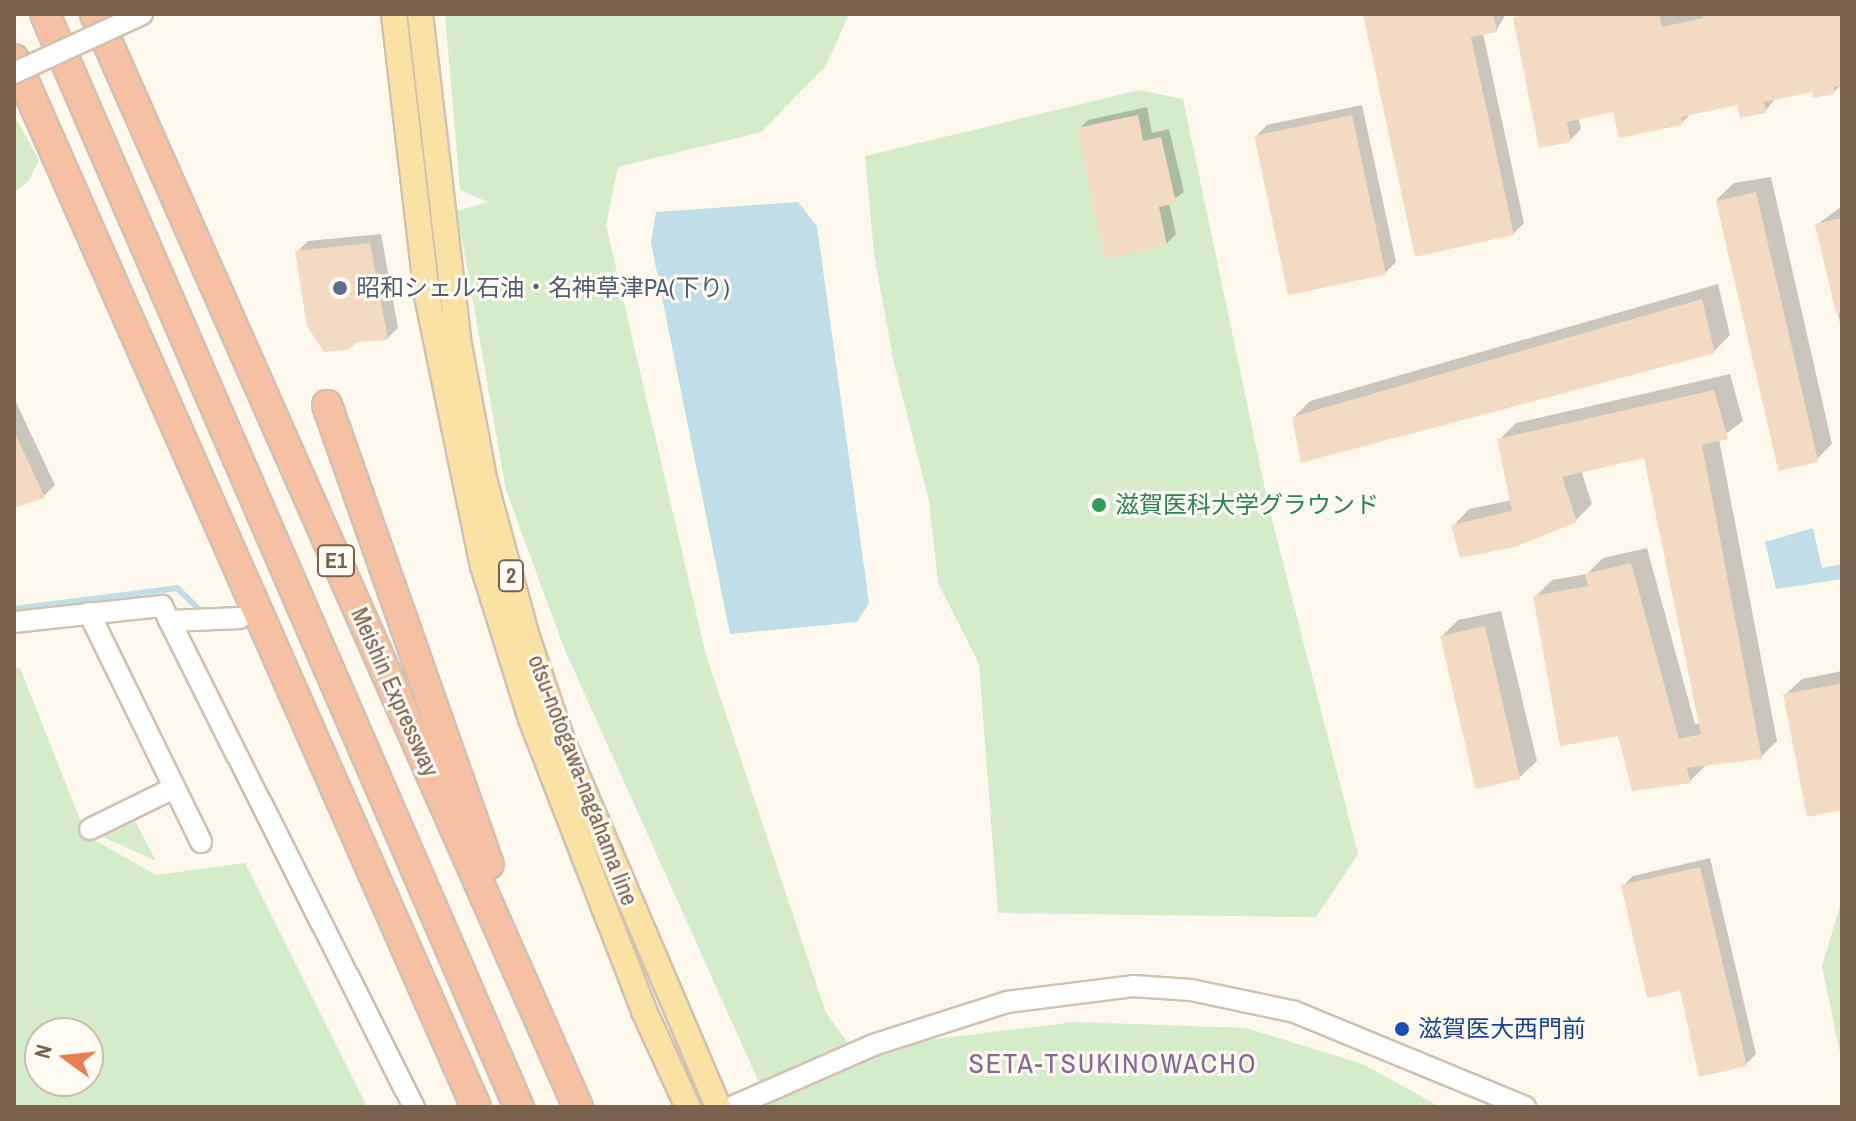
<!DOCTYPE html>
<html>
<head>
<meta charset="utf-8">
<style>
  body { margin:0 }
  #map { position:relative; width:1856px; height:1121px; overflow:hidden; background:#fdf8ec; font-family:"Archivo Narrow","Noto Sans JP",sans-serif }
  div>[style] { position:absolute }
  .green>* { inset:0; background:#d4ecc9 }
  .water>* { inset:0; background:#bfdee8 }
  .shadow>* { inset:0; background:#0003 }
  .stream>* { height:6px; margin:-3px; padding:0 3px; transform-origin:3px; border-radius:3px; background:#bfdee8 }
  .building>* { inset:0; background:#f3dac3; transform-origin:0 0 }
  .roads { filter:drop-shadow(2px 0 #d1c1b0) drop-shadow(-2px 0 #d1c1b0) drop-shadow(0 2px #d1c1b0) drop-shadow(0 -2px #d1c1b0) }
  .minor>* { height:20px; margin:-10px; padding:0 10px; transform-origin:10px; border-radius:10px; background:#fff }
  .major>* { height:24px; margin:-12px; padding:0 12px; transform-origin:12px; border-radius:12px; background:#fae2a5 }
  .highway>* { height:28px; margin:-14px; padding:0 14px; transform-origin:14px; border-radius:14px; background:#f6c0a3 }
  .bridges { filter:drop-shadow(2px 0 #d1c1b0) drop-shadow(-2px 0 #d1c1b0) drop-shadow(0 2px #d1c1b0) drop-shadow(0 -2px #d1c1b0) }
  .minor-bridge>* { height:20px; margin:-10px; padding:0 10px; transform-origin:10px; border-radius:10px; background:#fff }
  .dots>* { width:22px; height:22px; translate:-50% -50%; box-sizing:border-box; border:4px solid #fffbf3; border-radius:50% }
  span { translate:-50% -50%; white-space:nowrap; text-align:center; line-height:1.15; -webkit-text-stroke:6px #fffbf3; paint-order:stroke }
  .shield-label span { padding:2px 6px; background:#fffbf3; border:2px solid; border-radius:6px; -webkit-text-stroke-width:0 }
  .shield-label { font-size:22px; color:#7a614d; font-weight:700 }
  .service-label { font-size:24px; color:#4e5e75 }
  .left { translate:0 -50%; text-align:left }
  .leisure-label { font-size:24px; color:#27864d }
  .street-label { font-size:24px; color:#7a614d }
  .transit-label { font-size:24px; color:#164399 }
  .quarter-label { font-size:28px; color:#896695; letter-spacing:2px }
  .frame { position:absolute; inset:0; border:16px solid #7a614d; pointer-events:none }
  .north { position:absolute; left:24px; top:1017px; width:80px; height:80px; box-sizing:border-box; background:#fffbf3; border:2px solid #cabdb1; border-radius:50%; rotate:285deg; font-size:22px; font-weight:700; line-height:32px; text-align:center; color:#7a614d }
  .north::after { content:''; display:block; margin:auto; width:28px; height:36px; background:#e68052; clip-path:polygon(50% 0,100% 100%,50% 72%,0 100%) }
</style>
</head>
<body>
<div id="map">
  <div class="green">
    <i style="clip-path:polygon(445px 14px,849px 14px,825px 67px,761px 132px,618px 167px,606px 225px,706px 655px,826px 1013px,852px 1049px,1075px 1022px,1246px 1028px,1363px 1064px,1440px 1107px,770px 1107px,564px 648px,506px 490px,457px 211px,488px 202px,460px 190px)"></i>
    <i style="clip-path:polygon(1139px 90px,1183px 99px,1269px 508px,1358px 854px,1316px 917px,998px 913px,979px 664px,938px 583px,929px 501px,894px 364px,874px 254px,865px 156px)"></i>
    <i style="clip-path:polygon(14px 115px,39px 160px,28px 182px,14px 192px)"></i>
    <i style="clip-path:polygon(evenodd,14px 668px,20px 668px,86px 835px,156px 875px,245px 863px,367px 1107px,14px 1107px,14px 668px,40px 1033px,88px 1033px,88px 1081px,40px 1081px,40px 1033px)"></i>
    <i style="clip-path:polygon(134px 819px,156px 861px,101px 836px)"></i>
    <i style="clip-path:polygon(1842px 899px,1842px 1063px,1822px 966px)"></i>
  </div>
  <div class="water">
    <i style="clip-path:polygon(798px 202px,817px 226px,869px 603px,857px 622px,730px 634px,651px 243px,656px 212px)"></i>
    <i style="clip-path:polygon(1813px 528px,1822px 568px,1842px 564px,1842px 579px,1776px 589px,1765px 542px)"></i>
  </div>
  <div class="shadow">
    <i style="clip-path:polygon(1365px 14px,1506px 14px,1496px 31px,1483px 33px,1524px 223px,1513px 234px)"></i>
    <i style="clip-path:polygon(1520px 14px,1842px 14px,1842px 84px,1834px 92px,1813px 90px,1776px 98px,1765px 111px,1739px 103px,1692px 113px,1681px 123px,1615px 110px,1578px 117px,1581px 129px,1570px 140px,1515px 19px)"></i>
    <i style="clip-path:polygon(1362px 105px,1396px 262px,1385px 273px,1256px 136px,1267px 125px)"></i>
    <i style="clip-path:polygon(1147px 107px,1152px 133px,1169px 129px,1184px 192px,1169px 203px,1176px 234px,1166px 244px,1079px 129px,1088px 120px)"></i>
    <i style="clip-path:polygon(1771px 177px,1832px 444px,1816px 460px,1717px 199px,1734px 183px)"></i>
    <i style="clip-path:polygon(1842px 206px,1842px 332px,1818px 224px)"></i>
    <i style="clip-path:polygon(381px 234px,398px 328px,388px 338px,357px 340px,297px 252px,308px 241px)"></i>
    <i style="clip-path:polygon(1718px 284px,1730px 335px,1714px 351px,1294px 417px,1310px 401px)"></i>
    <i style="clip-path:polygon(1730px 374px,1743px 421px,1719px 439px,1777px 741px,1761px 757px,1707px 764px,1690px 781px,1620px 734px,1535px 597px,1552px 580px,1587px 574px,1603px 558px,1647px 548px,1695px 724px,1700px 723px,1646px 456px,1581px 470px,1592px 504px,1576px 520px,1453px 526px,1469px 509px,1512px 500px,1499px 440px,1516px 423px)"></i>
    <i style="clip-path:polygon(14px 398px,55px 485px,44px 496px,14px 506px)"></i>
    <i style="clip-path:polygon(1501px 611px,1537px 761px,1520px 777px,1442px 636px,1458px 620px)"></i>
    <i style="clip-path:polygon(1842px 671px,1842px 808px,1809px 815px,1785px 695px,1802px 679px)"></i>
    <i style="clip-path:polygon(1710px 858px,1756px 1054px,1746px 1064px,1681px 988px,1623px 886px,1633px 876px)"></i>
  </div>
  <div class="stream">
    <i style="left:14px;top:609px;width:164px;rotate:-7.3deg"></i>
    <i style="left:177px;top:588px;width:28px;rotate:44deg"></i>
  </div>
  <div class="building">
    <i style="clip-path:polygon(1363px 14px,1493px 14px,1497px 32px,1471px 37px,1514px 235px,1415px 257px)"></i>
    <i style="clip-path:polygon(1523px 14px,1659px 14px,1662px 27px,1703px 18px,1702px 14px,1842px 14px,1842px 85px,1834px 87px,1835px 94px,1813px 98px,1812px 92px,1764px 102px,1766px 113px,1740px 118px,1737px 105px,1681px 117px,1682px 125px,1619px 138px,1613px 112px,1567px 122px,1571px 142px,1539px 148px,1513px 18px)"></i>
    <i style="clip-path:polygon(1138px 115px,1143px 141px,1161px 137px,1176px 203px,1159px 207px,1167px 245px,1105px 259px,1077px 128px)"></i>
    <i style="left:1352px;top:115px;width:163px;height:100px;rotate:78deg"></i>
    <i style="left:1756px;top:192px;width:277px;height:41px;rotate:77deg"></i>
    <i style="clip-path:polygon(1842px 218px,1842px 313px,1836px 313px,1815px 224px)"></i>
    <i style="clip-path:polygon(370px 243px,388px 340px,358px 342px,347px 350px,324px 352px,307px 326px,295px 251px)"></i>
    <i style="clip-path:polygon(1702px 299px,1715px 353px,1301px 463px,1292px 417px)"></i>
    <i style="clip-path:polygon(1714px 390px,1728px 439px,1702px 445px,1762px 759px,1687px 768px,1691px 783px,1632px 791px,1618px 736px,1560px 746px,1533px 596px,1588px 586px,1585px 574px,1631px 563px,1679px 739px,1701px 734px,1644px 458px,1562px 477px,1577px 522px,1515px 547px,1460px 558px,1451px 525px,1512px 511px,1497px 439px)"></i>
    <i style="clip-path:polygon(14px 431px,45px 498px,14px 508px)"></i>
    <i style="left:1485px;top:626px;width:157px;height:46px;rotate:77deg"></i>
    <i style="clip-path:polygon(1840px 684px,1842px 810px,1807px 817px,1783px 694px)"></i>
    <i style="clip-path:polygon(1700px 867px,1747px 1066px,1699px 1077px,1680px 991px,1647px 998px,1621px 885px)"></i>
  </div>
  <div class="roads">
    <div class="minor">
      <i style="left:89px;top:613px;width:255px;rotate:63.9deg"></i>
      <i style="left:169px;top:621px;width:71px;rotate:-2.4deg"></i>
      <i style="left:14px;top:622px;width:149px;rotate:-6.2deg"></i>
      <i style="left:162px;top:606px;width:561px;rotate:63.3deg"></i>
      <i style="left:90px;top:829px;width:93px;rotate:-26deg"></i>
      <i style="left:732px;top:1107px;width:154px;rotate:-23.7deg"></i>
      <i style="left:873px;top:1045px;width:141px;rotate:-17.8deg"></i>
      <i style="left:1007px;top:1002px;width:127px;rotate:-7.2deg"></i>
      <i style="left:1133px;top:986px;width:58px;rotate:3.9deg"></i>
      <i style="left:1191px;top:990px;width:106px;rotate:11.9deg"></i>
      <i style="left:1295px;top:1012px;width:249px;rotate:22.4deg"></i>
    </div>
    <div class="major">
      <i style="left:394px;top:14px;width:284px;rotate:83.3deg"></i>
      <i style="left:427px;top:296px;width:276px;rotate:78.3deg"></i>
      <i style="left:483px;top:566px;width:160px;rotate:72.6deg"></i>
      <i style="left:531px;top:719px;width:313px;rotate:68.8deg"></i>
      <i style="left:644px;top:1011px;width:106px;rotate:65.4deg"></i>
      <i style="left:420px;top:14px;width:333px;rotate:83.3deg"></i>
      <i style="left:459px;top:345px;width:136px;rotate:79.4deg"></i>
      <i style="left:484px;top:479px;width:164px;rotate:74.8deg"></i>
      <i style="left:527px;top:637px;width:112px;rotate:71.2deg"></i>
      <i style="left:563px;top:743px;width:396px;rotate:66.9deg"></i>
    </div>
    <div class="highway">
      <i style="left:45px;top:14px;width:1191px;rotate:66.56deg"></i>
      <i style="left:95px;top:14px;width:1195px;rotate:66.16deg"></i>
      <i style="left:14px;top:59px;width:1145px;rotate:66.21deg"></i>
      <i style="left:327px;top:405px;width:487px;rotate:70.6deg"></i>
    </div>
  </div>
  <div class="bridges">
    <div class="minor-bridge">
      <i style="left:14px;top:73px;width:141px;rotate:-24.7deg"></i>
    </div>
  </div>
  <div class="dots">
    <i style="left:340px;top:288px;background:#5c6f8a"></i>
    <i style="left:1099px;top:505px;background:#2e9e5b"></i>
    <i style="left:1402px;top:1029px;background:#1a4fb4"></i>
  </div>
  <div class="shield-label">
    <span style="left:336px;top:561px">E1</span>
    <span style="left:511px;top:576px">2</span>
  </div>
  <div class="service-label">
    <span class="left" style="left:356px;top:288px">昭和シェル石油・名神草津PA(下り)</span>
  </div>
  <div class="leisure-label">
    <span class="left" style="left:1115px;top:505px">滋賀医科大学グラウンド</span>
  </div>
  <div class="street-label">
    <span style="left:395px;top:692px;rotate:66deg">Meishin Expressway</span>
    <span style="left:583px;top:780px;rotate:69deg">otsu-notogawa-nagahama line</span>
  </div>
  <div class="transit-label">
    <span class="left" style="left:1418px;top:1029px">滋賀医大西門前</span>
  </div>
  <div class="quarter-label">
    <span style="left:1113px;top:1063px">SETA-TSUKINOWACHO</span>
  </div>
  <div class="frame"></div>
  <div class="north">N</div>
</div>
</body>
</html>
